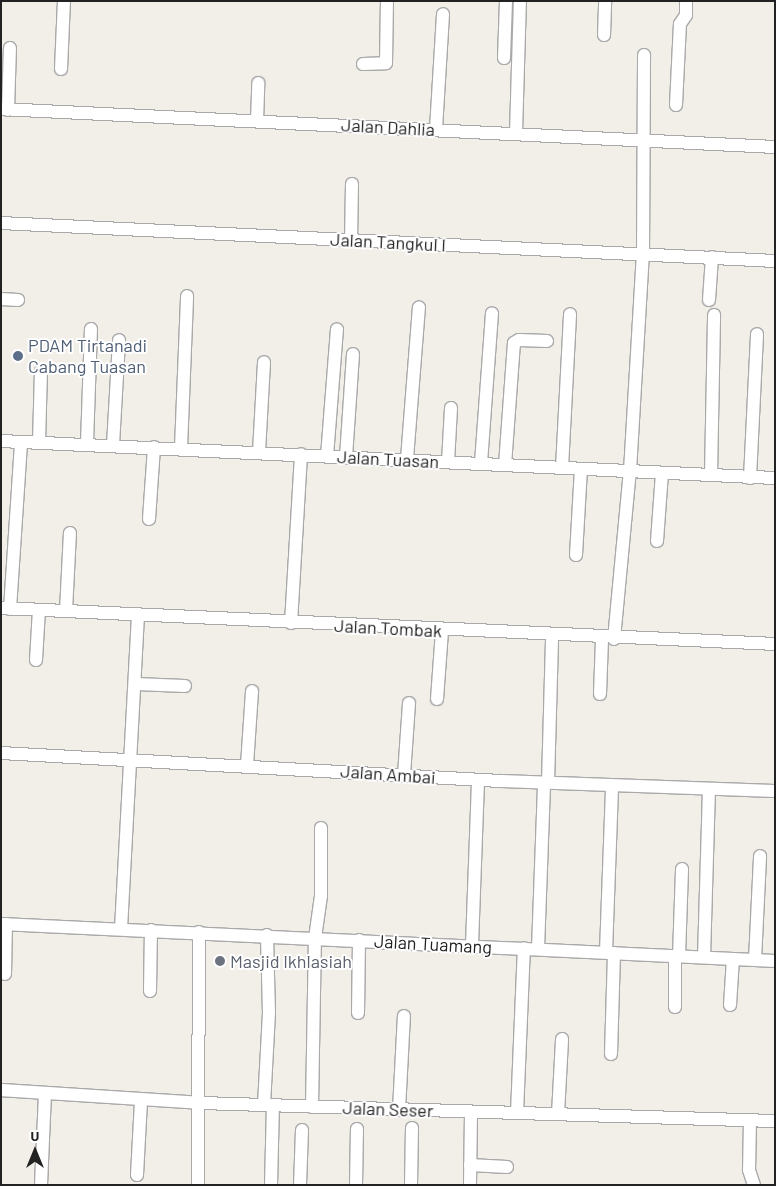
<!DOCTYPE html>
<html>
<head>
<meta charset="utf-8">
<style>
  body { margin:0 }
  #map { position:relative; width:776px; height:1186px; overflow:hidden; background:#f2efe9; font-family:Barlow,sans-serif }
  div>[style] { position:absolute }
  .roads { filter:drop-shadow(1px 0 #a9a9a9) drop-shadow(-1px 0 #a9a9a9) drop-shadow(0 1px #a9a9a9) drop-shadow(0 -1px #a9a9a9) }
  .minor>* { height:12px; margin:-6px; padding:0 6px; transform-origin:6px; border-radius:6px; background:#fff }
  .dots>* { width:14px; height:14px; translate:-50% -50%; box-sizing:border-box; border:2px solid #fff; border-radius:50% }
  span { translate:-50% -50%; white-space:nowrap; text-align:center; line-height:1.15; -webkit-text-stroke:4px #fff; paint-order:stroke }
  .street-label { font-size:18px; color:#222 }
  .service-label { font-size:18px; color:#4e5e75 }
  .left { translate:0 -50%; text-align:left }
  .worship-label { font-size:18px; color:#5b616d }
  .frame { position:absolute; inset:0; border:2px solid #222; pointer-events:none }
  .north { position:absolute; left:10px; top:1126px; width:50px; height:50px; -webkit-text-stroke:4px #fff; paint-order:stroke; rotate:0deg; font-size:14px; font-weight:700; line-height:20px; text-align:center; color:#222 }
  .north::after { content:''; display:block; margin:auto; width:18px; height:22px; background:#222; clip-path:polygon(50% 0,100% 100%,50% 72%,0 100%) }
</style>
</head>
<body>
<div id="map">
  <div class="roads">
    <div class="minor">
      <i style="left:604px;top:35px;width:34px;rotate:-88deg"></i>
      <i style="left:504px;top:58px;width:57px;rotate:-88deg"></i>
      <i style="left:363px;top:64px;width:23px;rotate:-2deg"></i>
      <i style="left:386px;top:63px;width:62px;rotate:-89.1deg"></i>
      <i style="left:61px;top:69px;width:68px;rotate:-87.5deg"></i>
      <i style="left:676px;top:105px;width:81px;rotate:-87.2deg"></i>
      <i style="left:680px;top:24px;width:11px;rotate:-56deg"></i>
      <i style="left:686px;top:15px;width:14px;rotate:-90deg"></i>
      <i style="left:1px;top:109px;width:775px;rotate:2.81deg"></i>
      <i style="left:8px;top:110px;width:62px;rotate:-88.2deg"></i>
      <i style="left:257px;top:121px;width:38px;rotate:-88deg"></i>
      <i style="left:436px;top:129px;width:115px;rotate:-86.5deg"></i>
      <i style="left:516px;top:133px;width:132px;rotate:-88.3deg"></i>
      <i style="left:1px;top:223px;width:775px;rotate:2.81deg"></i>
      <i style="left:351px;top:241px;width:57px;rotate:-89deg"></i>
      <i style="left:1px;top:299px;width:17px;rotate:3deg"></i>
      <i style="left:709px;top:300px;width:43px;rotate:-86deg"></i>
      <i style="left:1px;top:441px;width:775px;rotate:2.74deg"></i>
      <i style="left:39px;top:442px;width:71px;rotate:-88.4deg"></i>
      <i style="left:87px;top:443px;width:114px;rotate:-88deg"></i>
      <i style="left:113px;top:445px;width:105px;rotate:-86.7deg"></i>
      <i style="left:181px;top:448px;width:152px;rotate:-87.7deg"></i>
      <i style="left:259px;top:452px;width:90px;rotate:-86.8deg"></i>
      <i style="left:327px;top:456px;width:127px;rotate:-85.5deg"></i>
      <i style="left:346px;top:457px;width:103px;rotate:-86.1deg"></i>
      <i style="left:407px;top:459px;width:152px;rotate:-85.5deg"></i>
      <i style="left:448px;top:462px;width:54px;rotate:-86.8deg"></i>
      <i style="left:481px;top:463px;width:150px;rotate:-85.8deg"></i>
      <i style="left:505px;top:465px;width:122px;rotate:-85.8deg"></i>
      <i style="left:514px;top:343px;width:6px;rotate:-31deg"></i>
      <i style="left:519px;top:340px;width:28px;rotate:2deg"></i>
      <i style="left:562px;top:468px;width:154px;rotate:-87deg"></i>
      <i style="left:711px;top:475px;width:160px;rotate:-88.9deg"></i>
      <i style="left:750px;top:478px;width:144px;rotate:-87.2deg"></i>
      <i style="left:149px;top:519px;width:72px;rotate:-86deg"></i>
      <i style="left:657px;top:541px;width:68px;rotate:-85.8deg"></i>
      <i style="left:576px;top:555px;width:86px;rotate:-86.7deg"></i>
      <i style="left:1px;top:608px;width:775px;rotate:2.66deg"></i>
      <i style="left:10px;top:609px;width:167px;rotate:-86.2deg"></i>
      <i style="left:66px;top:611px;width:78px;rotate:-87.1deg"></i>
      <i style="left:291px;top:623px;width:169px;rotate:-86.6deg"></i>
      <i style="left:614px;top:639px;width:169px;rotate:-84.6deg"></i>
      <i style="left:630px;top:471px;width:217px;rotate:-86.6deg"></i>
      <i style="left:643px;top:254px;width:199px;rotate:-89.7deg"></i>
      <i style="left:36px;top:660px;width:50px;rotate:-86.6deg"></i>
      <i style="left:136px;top:684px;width:49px;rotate:2.3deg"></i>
      <i style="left:600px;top:694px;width:55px;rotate:-87.9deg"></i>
      <i style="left:437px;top:699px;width:68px;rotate:-85.8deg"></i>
      <i style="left:1px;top:753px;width:501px;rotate:3.21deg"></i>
      <i style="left:501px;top:781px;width:274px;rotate:2.1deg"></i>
      <i style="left:247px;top:765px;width:74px;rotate:-86.1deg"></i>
      <i style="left:404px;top:775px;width:72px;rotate:-86deg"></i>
      <i style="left:548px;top:783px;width:147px;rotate:-88.4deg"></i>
      <i style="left:1px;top:924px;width:775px;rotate:2.74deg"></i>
      <i style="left:121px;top:929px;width:313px;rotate:-86.9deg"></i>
      <i style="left:472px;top:945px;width:165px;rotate:-87.9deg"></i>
      <i style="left:538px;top:949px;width:166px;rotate:-87.9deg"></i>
      <i style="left:606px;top:952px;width:166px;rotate:-87.9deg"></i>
      <i style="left:675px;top:956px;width:51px;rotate:90deg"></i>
      <i style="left:679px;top:956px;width:87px;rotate:-88deg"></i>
      <i style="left:704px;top:957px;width:168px;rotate:-88.3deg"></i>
      <i style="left:755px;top:960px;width:104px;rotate:-87.2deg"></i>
      <i style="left:5px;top:974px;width:50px;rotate:-88.9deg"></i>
      <i style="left:150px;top:991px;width:61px;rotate:-89.1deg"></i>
      <i style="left:730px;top:1005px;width:46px;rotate:-86.3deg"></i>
      <i style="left:358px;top:1013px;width:73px;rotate:-89.2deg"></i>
      <i style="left:611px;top:1054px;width:101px;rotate:-88.3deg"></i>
      <i style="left:1px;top:1090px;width:200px;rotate:3.7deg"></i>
      <i style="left:201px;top:1103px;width:574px;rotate:1.8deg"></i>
      <i style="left:264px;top:1105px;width:92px;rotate:-86.9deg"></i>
      <i style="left:269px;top:1013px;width:78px;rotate:-91.5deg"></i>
      <i style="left:312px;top:1107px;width:169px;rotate:-89deg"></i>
      <i style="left:315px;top:938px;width:42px;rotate:-81.9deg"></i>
      <i style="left:321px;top:896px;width:68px;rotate:-90deg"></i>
      <i style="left:399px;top:1110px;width:94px;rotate:-87deg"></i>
      <i style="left:517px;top:1113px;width:165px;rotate:-87.6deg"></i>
      <i style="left:558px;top:1114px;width:75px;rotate:-86.9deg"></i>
      <i style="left:750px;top:1120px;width:50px;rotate:91.1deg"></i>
      <i style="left:749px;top:1170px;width:16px;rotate:72deg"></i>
      <i style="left:470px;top:1165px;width:37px;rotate:3deg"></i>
      <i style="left:137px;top:1175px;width:75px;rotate:-86.9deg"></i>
      <i style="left:41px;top:1185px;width:91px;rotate:-87.5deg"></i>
      <i style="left:198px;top:1185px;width:253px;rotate:-89.8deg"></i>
      <i style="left:271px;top:1185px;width:80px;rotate:-88.6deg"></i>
      <i style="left:300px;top:1185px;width:55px;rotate:-87.9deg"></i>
      <i style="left:356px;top:1185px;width:56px;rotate:-89deg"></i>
      <i style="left:411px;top:1185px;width:57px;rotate:-89deg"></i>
      <i style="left:470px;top:1185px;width:73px;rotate:-89.2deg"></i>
    </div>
  </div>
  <div class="dots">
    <i style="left:18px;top:356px;background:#5c6f8a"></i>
    <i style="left:220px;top:961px;background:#6b7280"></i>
  </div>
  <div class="street-label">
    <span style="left:388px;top:127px;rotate:3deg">Jalan Dahlia</span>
    <span style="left:388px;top:242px;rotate:3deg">Jalan Tangkul I</span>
    <span style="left:388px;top:459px;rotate:3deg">Jalan Tuasan</span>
    <span style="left:388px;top:628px;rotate:3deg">Jalan Tombak</span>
    <span style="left:388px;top:774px;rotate:4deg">Jalan Ambai</span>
    <span style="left:433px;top:944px;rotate:3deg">Jalan Tuamang</span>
    <span style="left:388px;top:1109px;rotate:2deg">Jalan Seser</span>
  </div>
  <div class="service-label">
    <span class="left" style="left:28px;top:356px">PDAM Tirtanadi<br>Cabang Tuasan</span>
  </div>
  <div class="worship-label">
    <span class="left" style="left:230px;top:961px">Masjid Ikhlasiah</span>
  </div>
  <div class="frame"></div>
  <div class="north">U</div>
</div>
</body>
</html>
